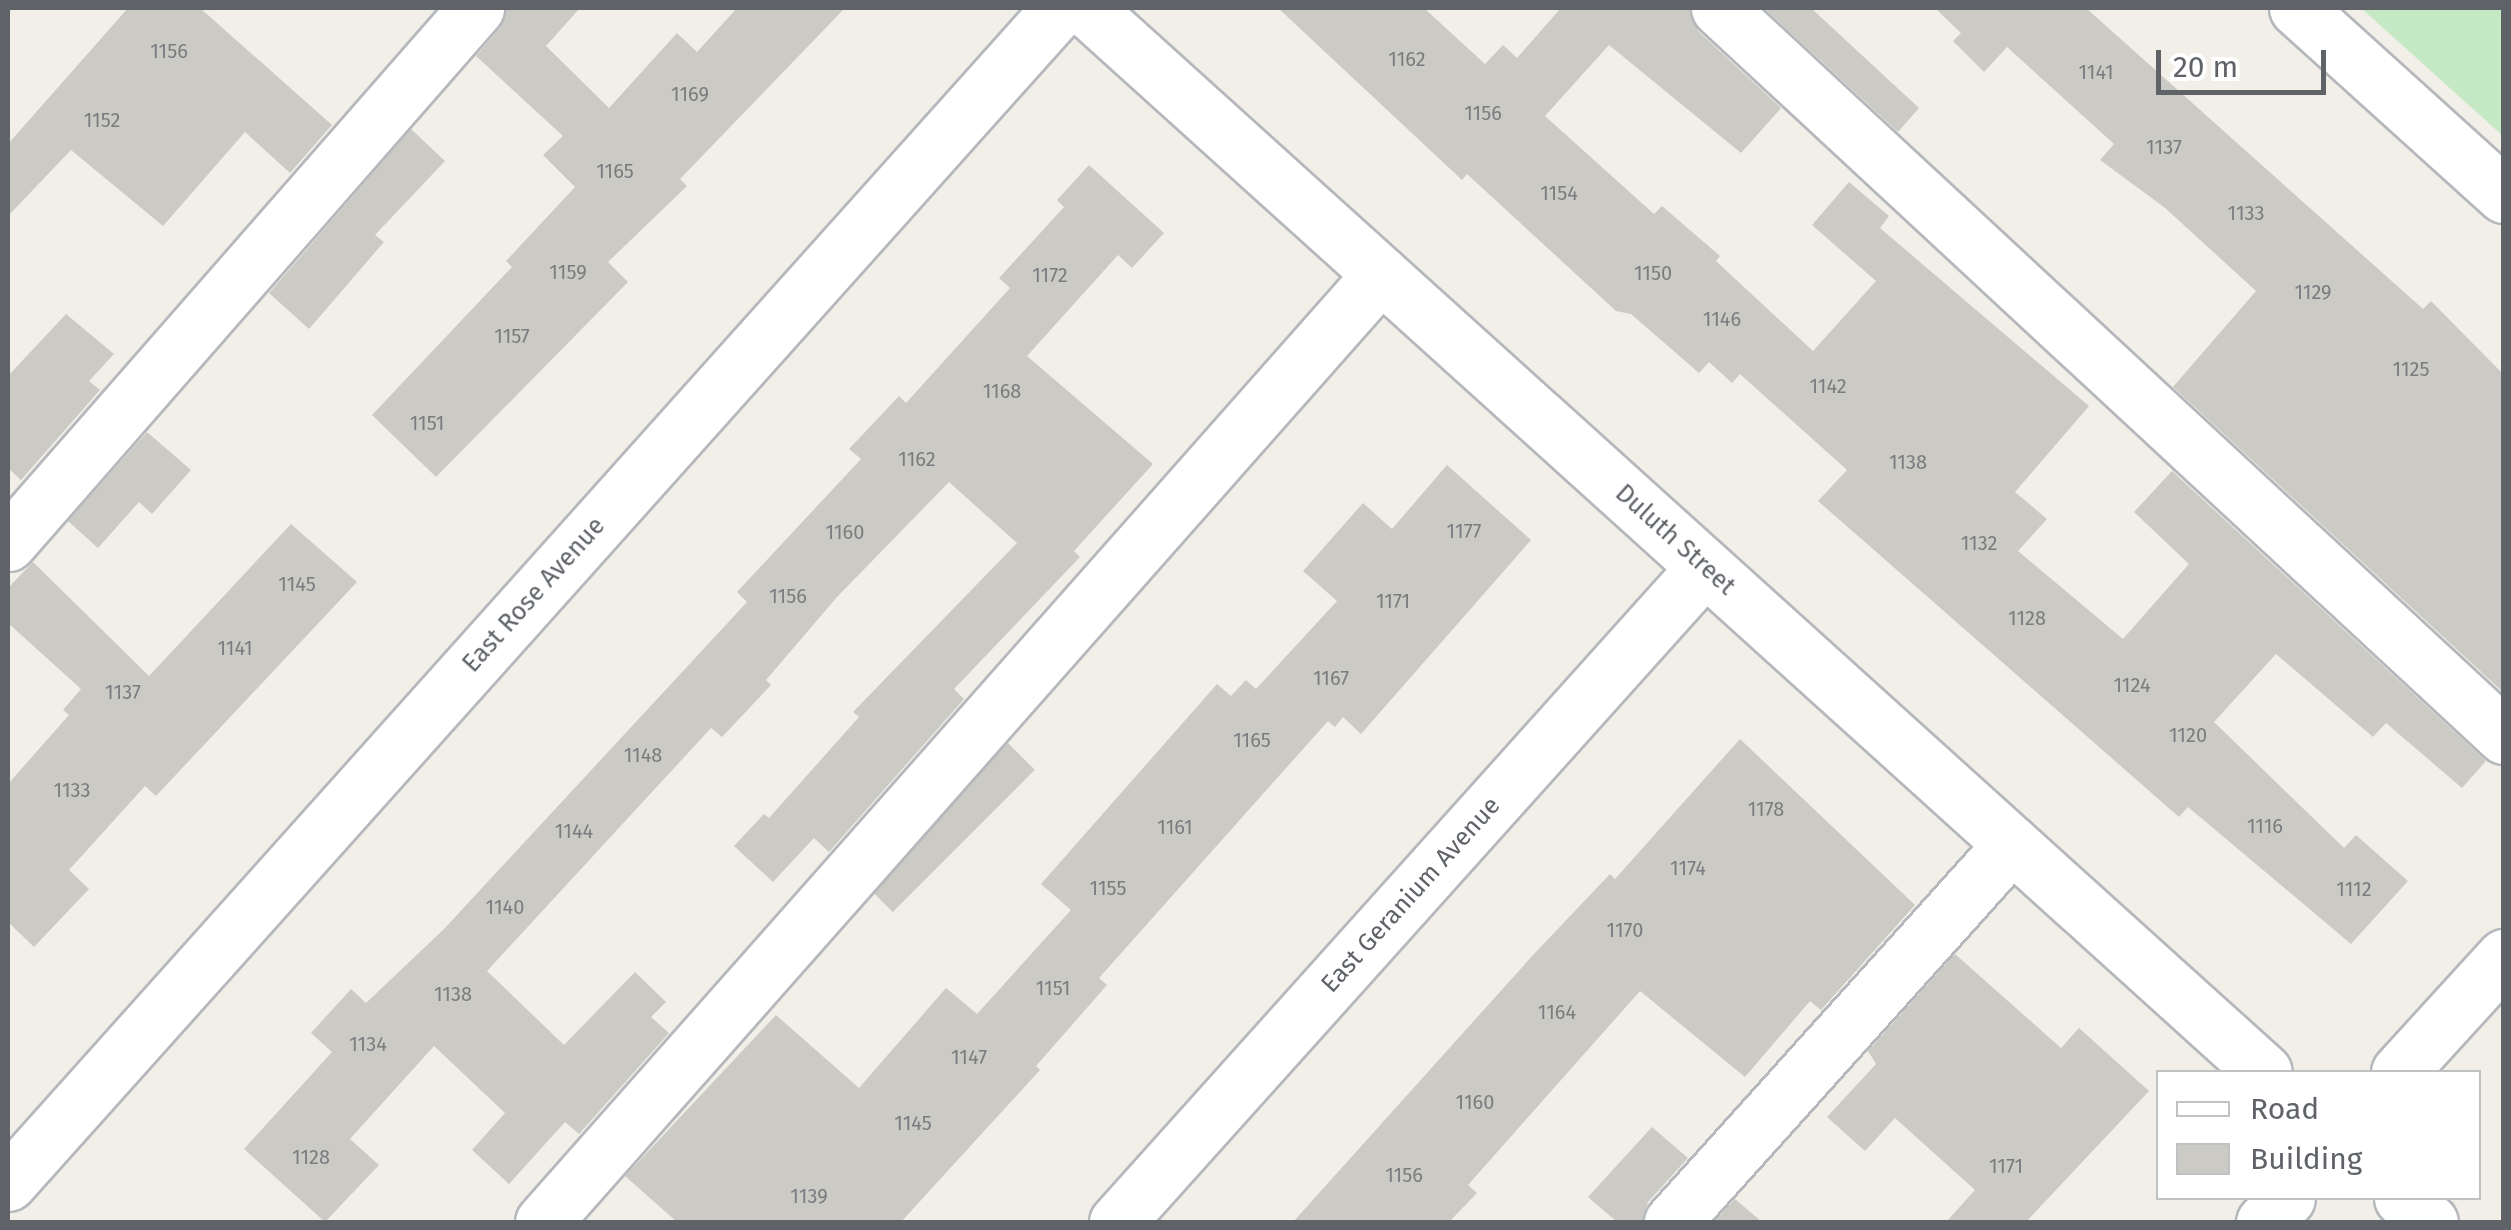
<!DOCTYPE html>
<html>
<head>
<meta charset="utf-8">
<style>
  body { margin:0 }
  #map { position:relative; width:2511px; height:1230px; overflow:hidden; background:#f1efe8; font-family:"Fira Sans",sans-serif }
  div>[style] { position:absolute }
  .green>* { inset:0; background:#c5e8c5 }
  .building>* { inset:0; background:#cccac5; transform-origin:0 0 }
  .roads { filter:drop-shadow(2px 0 #b5b8bc) drop-shadow(-2px 0 #b5b8bc) drop-shadow(0 2px #b5b8bc) drop-shadow(0 -2px #b5b8bc) }
  .minor>* { height:55px; margin:-27.5px; padding:0 27.5px; transform-origin:27.5px; border-radius:27.5px; background:#fff }
  span { translate:-50% -50%; white-space:nowrap; text-align:center; line-height:1.15; -webkit-text-stroke:9px #fff; paint-order:stroke }
  .number-label { font-size:20px; color:#7a7d7f }
  .number-label span { -webkit-text-stroke-width:0 }
  .street-label { font-size:25px; color:#5f6368 }
  .frame { position:absolute; inset:0; border:10px solid #5f6368; pointer-events:none }
  .legend { position:absolute; left:2156px; top:1070px; width:325px; height:130px; box-sizing:border-box; background:#fff; border:2px solid #bfc1c3; margin:0; padding:12px 18px; list-style:none; font-size:30px; color:#5f6368 }
  .legend li { display:flex; align-items:center; gap:20px; height:50px }
  .legend b { width:50px; border:2px solid #bfc1c3 }
  .scale { position:absolute; left:2156px; top:50px; width:170px; height:45px; box-sizing:border-box; border:5px solid #5f6368; border-top:0; padding-left:12px; font-size:30px; line-height:35px; white-space:nowrap; color:#5f6368; -webkit-text-stroke:8px #fff; paint-order:stroke }
</style>
</head>
<body>
<div id="map">
  <div class="green">
    <i style="clip-path:polygon(2361px 8px,2503px 8px,2503px 136px)"></i>
  </div>
  <div class="building">
    <i style="clip-path:polygon(128px 8px,200px 8px,332px 125px,290px 173px,245px 132px,163px 226px,71px 150px,8px 216px,8px 144px)"></i>
    <i style="clip-path:polygon(506px 8px,580px 8px,546px 46px,609px 108px,677px 33px,697px 52px,737px 8px,845px 8px,680px 179px,687px 186px,608px 262px,628px 282px,436px 477px,372px 415px,512px 267px,506px 261px,575px 187px,543px 155px,563px 136px,476px 56px,500px 28px)"></i>
    <i style="clip-path:polygon(1278px 8px,1424px 8px,1485px 64px,1503px 45px,1517px 58px,1561px 8px,1689px 8px,1698px 31px,1781px 108px,1741px 153px,1609px 45px,1545px 116px,1654px 214px,1662px 206px,1720px 256px,1716px 261px,1813px 351px,1876px 281px,1812px 225px,1849px 182px,1889px 216px,1880px 228px,2089px 406px,2015px 492px,2047px 519px,2018px 551px,2123px 639px,2189px 564px,2134px 512px,2172px 471px,2486px 761px,2462px 788px,2386px 723px,2373px 737px,2276px 654px,2214px 722px,2344px 848px,2356px 835px,2408px 881px,2351px 944px,2188px 807px,2179px 817px,1818px 501px,1847px 470px,1740px 374px,1732px 383px,1709px 362px,1699px 373px,1631px 314px,1616px 311px,1467px 174px,1462px 180px)"></i>
    <i style="clip-path:polygon(1764px 8px,1811px 8px,1919px 108px,1898px 132px)"></i>
    <i style="clip-path:polygon(1935px 8px,2086px 8px,2423px 309px,2431px 301px,2504px 375px,2504px 693px,2173px 387px,2256px 291px,2164px 207px,2100px 160px,2114px 144px,2007px 47px,1984px 72px,1953px 41px,1961px 33px)"></i>
    <i style="clip-path:polygon(411px 129px,445px 161px,375px 235px,384px 242px,309px 329px,269px 293px)"></i>
    <i style="clip-path:polygon(1089px 165px,1164px 233px,1132px 268px,1118px 255px,1027px 356px,1153px 464px,1074px 551px,1080px 557px,954px 689px,964px 699px,829px 852px,814px 838px,773px 882px,734px 846px,764px 814px,769px 818px,859px 717px,853px 712px,1017px 543px,949px 482px,837px 597px,766px 680px,771px 685px,722px 737px,711px 728px,487px 971px,564px 1045px,635px 972px,666px 1002px,651px 1017px,669px 1033px,579px 1134px,565px 1122px,509px 1184px,472px 1150px,505px 1113px,434px 1046px,350px 1139px,379px 1165px,325px 1222px,244px 1149px,332px 1052px,311px 1033px,351px 989px,366px 1003px,444px 929px,747px 602px,737px 592px,861px 459px,849px 449px,899px 396px,906px 403px,1010px 288px,999px 278px,1064px 207px,1057px 200px)"></i>
    <i style="clip-path:polygon(66px 314px,114px 354px,89px 381px,100px 390px,21px 480px,8px 468px,8px 376px)"></i>
    <i style="clip-path:polygon(147px 432px,191px 470px,152px 514px,139px 502px,98px 548px,68px 521px)"></i>
    <i style="clip-path:polygon(1447px 465px,1531px 540px,1361px 734px,1343px 717px,1335px 727px,1328px 721px,1099px 978px,1107px 985px,1036px 1066px,1040px 1070px,901px 1222px,677px 1222px,625px 1176px,776px 1015px,859px 1088px,946px 988px,977px 1014px,1071px 910px,1041px 884px,1217px 684px,1231px 696px,1246px 680px,1256px 689px,1337px 601px,1303px 571px,1363px 503px,1392px 529px)"></i>
    <i style="clip-path:polygon(291px 524px,357px 582px,156px 796px,145px 786px,69px 870px,89px 889px,34px 947px,8px 922px,8px 784px,69px 715px,63px 710px,81px 689px,8px 623px,8px 588px,33px 562px,149px 676px)"></i>
    <i style="clip-path:polygon(1740px 739px,1915px 905px,1821px 1010px,1810px 1001px,1745px 1077px,1640px 991px,1468px 1185px,1477px 1193px,1449px 1222px,1293px 1222px,1534px 954px,1610px 874px,1615px 879px)"></i>
    <i style="left:1008px;top:743px;width:38px;height:201px;rotate:45deg"></i>
    <i style="clip-path:polygon(1955px 954px,2061px 1048px,2079px 1028px,2149px 1091px,2026px 1222px,1946px 1222px,1975px 1190px,1895px 1118px,1865px 1151px,1827px 1117px,1876px 1064px,1868px 1051px)"></i>
    <i style="clip-path:polygon(1652px 1127px,1688px 1158px,1648px 1202px,1642px 1222px,1617px 1222px,1588px 1197px)"></i>
    <i style="clip-path:polygon(1735px 1199px,1762px 1222px,1714px 1222px)"></i>
  </div>
  <div class="roads">
    <div class="minor">
      <i style="left:1086px;top:8px;width:1587px;rotate:42.09deg"></i>
      <i style="left:1719px;top:8px;width:1071px;rotate:42.84deg"></i>
      <i style="left:2297px;top:8px;width:279px;rotate:42.1deg"></i>
      <i style="left:8px;top:543px;width:711px;rotate:-48.82deg"></i>
      <i style="left:2399px;top:1072px;width:156px;rotate:-47.6deg"></i>
      <i style="left:8px;top:1183px;width:1577px;rotate:-48.16deg"></i>
      <i style="left:2402px;top:1198px;width:37px;rotate:41deg"></i>
      <i style="left:543px;top:1222px;width:1265px;rotate:-48.52deg"></i>
      <i style="left:1117px;top:1222px;width:880px;rotate:-48.09deg"></i>
      <i style="left:1672px;top:1222px;width:508px;rotate:-48.03deg"></i>
      <i style="left:2264px;top:1222px;width:33px;rotate:-46deg"></i>
    </div>
  </div>
  <div class="number-label">
    <span style="left:169px;top:51px">1156</span>
    <span style="left:1407px;top:59px">1162</span>
    <span style="left:2096px;top:72px">1141</span>
    <span style="left:690px;top:94px">1169</span>
    <span style="left:1483px;top:113px">1156</span>
    <span style="left:102px;top:120px">1152</span>
    <span style="left:2164px;top:147px">1137</span>
    <span style="left:615px;top:171px">1165</span>
    <span style="left:1559px;top:193px">1154</span>
    <span style="left:2246px;top:213px">1133</span>
    <span style="left:568px;top:272px">1159</span>
    <span style="left:1653px;top:273px">1150</span>
    <span style="left:1050px;top:275px">1172</span>
    <span style="left:2313px;top:292px">1129</span>
    <span style="left:1722px;top:319px">1146</span>
    <span style="left:512px;top:336px">1157</span>
    <span style="left:2411px;top:369px">1125</span>
    <span style="left:1828px;top:386px">1142</span>
    <span style="left:1002px;top:391px">1168</span>
    <span style="left:427px;top:423px">1151</span>
    <span style="left:917px;top:459px">1162</span>
    <span style="left:1908px;top:462px">1138</span>
    <span style="left:1464px;top:531px">1177</span>
    <span style="left:845px;top:532px">1160</span>
    <span style="left:1979px;top:543px">1132</span>
    <span style="left:297px;top:584px">1145</span>
    <span style="left:788px;top:596px">1156</span>
    <span style="left:1393px;top:601px">1171</span>
    <span style="left:2027px;top:618px">1128</span>
    <span style="left:235px;top:648px">1141</span>
    <span style="left:1331px;top:678px">1167</span>
    <span style="left:2132px;top:685px">1124</span>
    <span style="left:123px;top:692px">1137</span>
    <span style="left:2188px;top:735px">1120</span>
    <span style="left:1252px;top:740px">1165</span>
    <span style="left:643px;top:755px">1148</span>
    <span style="left:72px;top:790px">1133</span>
    <span style="left:1766px;top:809px">1178</span>
    <span style="left:2265px;top:826px">1116</span>
    <span style="left:1175px;top:827px">1161</span>
    <span style="left:574px;top:831px">1144</span>
    <span style="left:1688px;top:868px">1174</span>
    <span style="left:1108px;top:888px">1155</span>
    <span style="left:2354px;top:889px">1112</span>
    <span style="left:505px;top:907px">1140</span>
    <span style="left:1625px;top:930px">1170</span>
    <span style="left:1053px;top:988px">1151</span>
    <span style="left:453px;top:994px">1138</span>
    <span style="left:1557px;top:1012px">1164</span>
    <span style="left:368px;top:1044px">1134</span>
    <span style="left:969px;top:1057px">1147</span>
    <span style="left:1475px;top:1102px">1160</span>
    <span style="left:913px;top:1123px">1145</span>
    <span style="left:311px;top:1157px">1128</span>
    <span style="left:2006px;top:1166px">1171</span>
    <span style="left:1404px;top:1175px">1156</span>
    <span style="left:809px;top:1196px">1139</span>
  </div>
  <div class="street-label">
    <span style="left:1675px;top:540px;rotate:42deg">Duluth Street</span>
    <span style="left:534px;top:595px;rotate:-48deg">East Rose Avenue</span>
    <span style="left:1411px;top:895px;rotate:-48deg">East Geranium Avenue</span>
  </div>
  <div class="frame"></div>
  <ul class="legend">
  <li><b style="height:12px;background:#fff"></b>Road</li>
  <li><b style="height:28px;background:#cccac5"></b>Building</li>
  </ul>
  <div class="scale">20 m</div>
</div>
</body>
</html>
